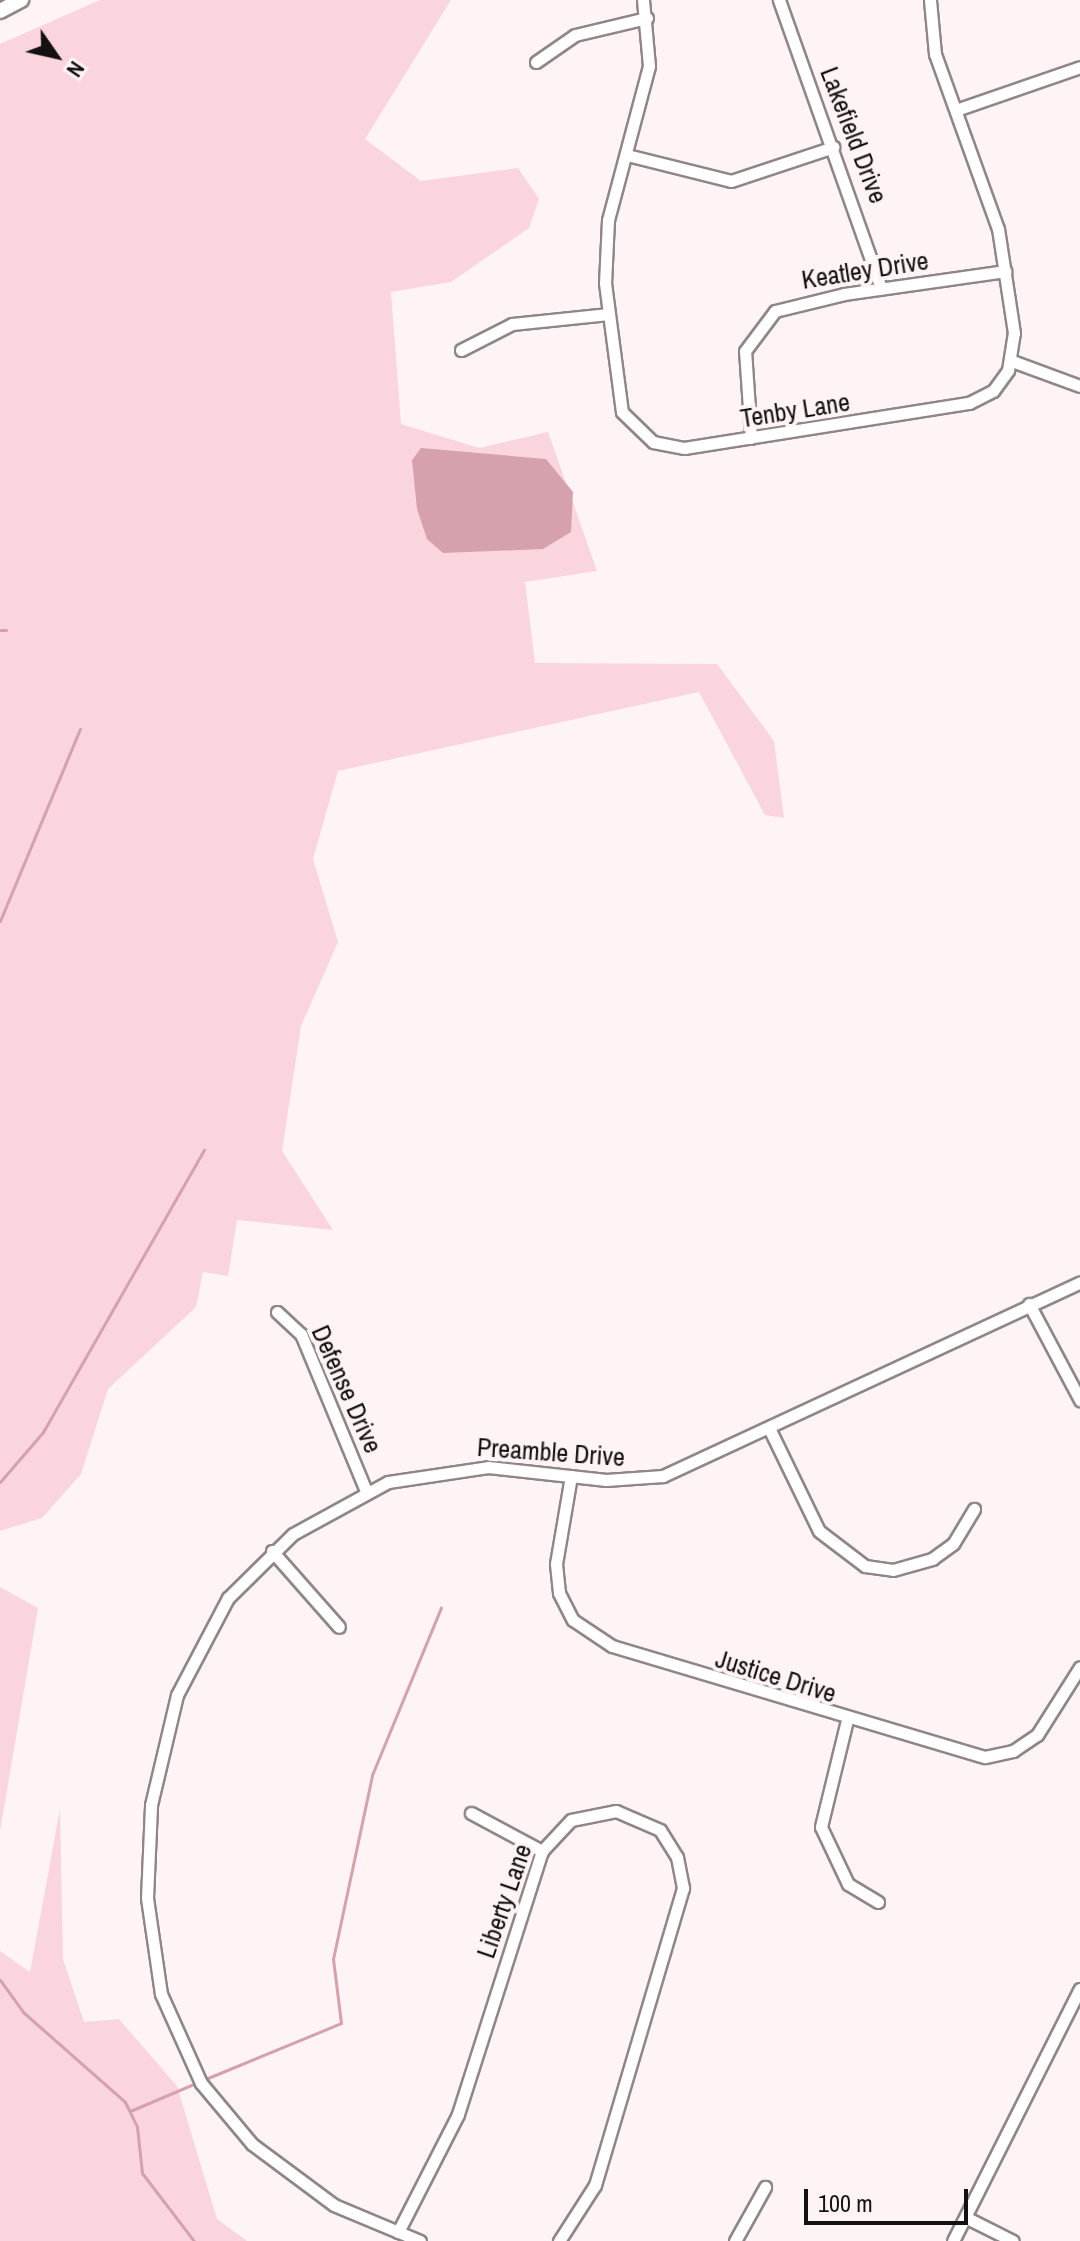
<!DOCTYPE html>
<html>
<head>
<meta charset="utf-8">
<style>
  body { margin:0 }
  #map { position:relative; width:1080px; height:2241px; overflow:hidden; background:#fef4f6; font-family:"Archivo Narrow",sans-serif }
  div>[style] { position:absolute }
  .green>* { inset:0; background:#fbd5dd }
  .water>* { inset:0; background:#d4a1ac }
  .stream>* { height:3px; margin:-1.5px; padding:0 1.5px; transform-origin:1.5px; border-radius:1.5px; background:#d4a1ac }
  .roads { filter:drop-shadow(2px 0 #8f8688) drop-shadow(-2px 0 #8f8688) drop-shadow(0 2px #8f8688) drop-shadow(0 -2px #8f8688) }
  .minor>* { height:11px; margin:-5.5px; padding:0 5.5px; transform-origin:5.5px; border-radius:5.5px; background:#fff }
  .tertiary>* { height:14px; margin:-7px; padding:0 7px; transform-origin:7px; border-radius:7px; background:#fff }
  span { translate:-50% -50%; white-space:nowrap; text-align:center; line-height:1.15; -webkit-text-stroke:8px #fef4f6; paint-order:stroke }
  .street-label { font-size:26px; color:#141112 }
  .north { position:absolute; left:16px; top:16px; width:80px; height:80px; -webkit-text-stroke:6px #fef4f6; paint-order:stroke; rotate:124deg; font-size:22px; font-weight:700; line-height:32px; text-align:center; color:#141112 }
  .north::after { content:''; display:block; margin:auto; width:28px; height:36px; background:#141112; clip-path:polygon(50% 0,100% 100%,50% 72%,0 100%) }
  .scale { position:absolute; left:804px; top:2189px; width:164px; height:36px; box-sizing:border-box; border:4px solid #141112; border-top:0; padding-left:10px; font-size:24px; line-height:28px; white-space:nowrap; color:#141112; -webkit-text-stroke:6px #fef4f6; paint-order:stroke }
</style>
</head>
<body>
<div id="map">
  <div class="green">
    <i style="clip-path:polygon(100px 0,451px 0,365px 139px,421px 181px,518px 168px,539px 199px,529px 228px,451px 282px,391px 292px,401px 424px,479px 448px,548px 432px,597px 571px,525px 582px,535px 663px,717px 664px,774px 741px,784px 818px,765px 815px,699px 692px,338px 771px,313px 859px,338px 942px,301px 1026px,282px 1151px,333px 1230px,237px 1220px,228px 1276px,203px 1272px,196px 1307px,108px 1389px,81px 1474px,42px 1518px,0 1531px,0 44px)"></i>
    <i style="clip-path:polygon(0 1587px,38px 1608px,0 1831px)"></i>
    <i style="clip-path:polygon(60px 1809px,63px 1959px,84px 2022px,119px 2019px,177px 2086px,217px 2219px,247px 2241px,0 2241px,0 1951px,30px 1972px)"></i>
  </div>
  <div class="water">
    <i style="clip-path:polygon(421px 448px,546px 459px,573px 492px,571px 532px,543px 549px,443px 553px,427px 539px,417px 509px,412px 460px)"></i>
  </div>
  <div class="stream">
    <i style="left:0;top:630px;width:6px"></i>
    <i style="left:0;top:921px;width:208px;rotate:-67.4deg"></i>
    <i style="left:0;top:1482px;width:66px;rotate:-49.3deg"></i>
    <i style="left:43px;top:1432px;width:325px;rotate:-60.3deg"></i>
    <i style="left:0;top:1980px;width:39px;rotate:54deg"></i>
    <i style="left:23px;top:2012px;width:136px;rotate:41.4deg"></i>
    <i style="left:125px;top:2102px;width:28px;rotate:64deg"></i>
    <i style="left:137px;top:2127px;width:46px;rotate:83.8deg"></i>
    <i style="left:142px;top:2173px;width:86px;rotate:52.6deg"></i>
    <i style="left:203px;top:2080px;width:149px;rotate:-22.4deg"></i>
    <i style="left:341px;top:2023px;width:64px;rotate:-97.1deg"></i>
    <i style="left:333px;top:1959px;width:188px;rotate:-78deg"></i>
    <i style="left:372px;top:1775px;width:181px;rotate:-67.6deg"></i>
    <i style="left:130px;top:2111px;width:72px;rotate:-23deg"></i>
  </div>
  <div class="roads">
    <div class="minor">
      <i style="left:643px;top:0;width:66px;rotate:84.8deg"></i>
      <i style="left:649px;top:66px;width:159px;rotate:104.9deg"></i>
      <i style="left:608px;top:220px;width:63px;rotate:92.7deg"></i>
      <i style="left:605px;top:283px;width:130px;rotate:82.5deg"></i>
      <i style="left:622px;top:412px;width:43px;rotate:44.1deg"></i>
      <i style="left:653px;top:442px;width:32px;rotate:11deg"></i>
      <i style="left:684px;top:448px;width:289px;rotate:-9deg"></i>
      <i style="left:969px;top:403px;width:27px;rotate:-27deg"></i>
      <i style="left:993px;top:391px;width:26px;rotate:-54deg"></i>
      <i style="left:1008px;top:370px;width:37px;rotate:-81deg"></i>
      <i style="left:1014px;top:333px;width:105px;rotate:-98.7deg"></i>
      <i style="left:998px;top:229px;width:186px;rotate:-109.8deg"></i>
      <i style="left:935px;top:54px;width:54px;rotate:-95.3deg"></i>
      <i style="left:779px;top:0;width:306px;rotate:70.5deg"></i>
      <i style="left:536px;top:62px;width:47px;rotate:-34.7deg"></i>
      <i style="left:575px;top:35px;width:74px;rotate:-13.3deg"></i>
      <i style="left:956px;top:110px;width:131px;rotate:-19.1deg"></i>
      <i style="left:627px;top:155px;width:107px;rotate:14deg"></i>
      <i style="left:731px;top:181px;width:108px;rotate:-18.4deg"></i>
      <i style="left:461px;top:350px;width:57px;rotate:-27deg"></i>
      <i style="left:512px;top:324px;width:97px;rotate:-5.9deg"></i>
      <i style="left:1012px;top:361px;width:72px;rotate:20.2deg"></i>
      <i style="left:751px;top:438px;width:87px;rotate:-93.9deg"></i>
      <i style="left:745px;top:351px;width:50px;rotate:-53.1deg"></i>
      <i style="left:775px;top:311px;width:71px;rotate:-13.8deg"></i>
      <i style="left:844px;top:294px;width:163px;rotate:-8.1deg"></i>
      <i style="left:1029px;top:1304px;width:109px;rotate:62deg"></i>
      <i style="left:277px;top:1312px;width:33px;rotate:43deg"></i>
      <i style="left:301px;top:1334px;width:170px;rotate:67.5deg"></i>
      <i style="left:769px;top:1428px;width:114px;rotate:64.1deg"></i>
      <i style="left:819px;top:1531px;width:58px;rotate:37.3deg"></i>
      <i style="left:865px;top:1566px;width:28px;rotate:8deg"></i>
      <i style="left:893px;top:1570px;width:41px;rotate:-15.8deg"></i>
      <i style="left:932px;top:1559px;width:26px;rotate:-36deg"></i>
      <i style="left:953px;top:1544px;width:41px;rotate:-59deg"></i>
      <i style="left:571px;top:1476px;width:89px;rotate:99.7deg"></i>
      <i style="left:556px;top:1564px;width:29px;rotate:84deg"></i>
      <i style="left:559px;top:1593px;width:30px;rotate:63deg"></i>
      <i style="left:573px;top:1620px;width:47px;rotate:33.7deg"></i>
      <i style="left:612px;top:1646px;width:389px;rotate:16.6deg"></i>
      <i style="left:985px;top:1757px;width:29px;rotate:-12deg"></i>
      <i style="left:1013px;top:1751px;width:29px;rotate:-34deg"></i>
      <i style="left:1037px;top:1735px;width:80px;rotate:-57.7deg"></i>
      <i style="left:272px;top:1551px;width:101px;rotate:48.6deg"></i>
      <i style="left:847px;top:1720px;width:110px;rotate:103.7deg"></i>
      <i style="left:821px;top:1827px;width:63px;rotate:64.7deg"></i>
      <i style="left:848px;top:1884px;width:35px;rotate:31deg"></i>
      <i style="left:471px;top:1813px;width:81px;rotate:28.2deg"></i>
      <i style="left:967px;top:2218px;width:51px;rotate:26.6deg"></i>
      <i style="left:398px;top:2232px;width:132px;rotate:-63deg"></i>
      <i style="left:458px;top:2114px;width:276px;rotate:-72.3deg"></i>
      <i style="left:542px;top:1851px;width:42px;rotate:-46.9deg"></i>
      <i style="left:571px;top:1820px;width:46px;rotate:-11.3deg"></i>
      <i style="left:616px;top:1811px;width:48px;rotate:23.4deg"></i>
      <i style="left:660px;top:1830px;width:32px;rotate:58deg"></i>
      <i style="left:677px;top:1857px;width:32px;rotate:79deg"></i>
      <i style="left:683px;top:1888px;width:310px;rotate:106.5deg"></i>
      <i style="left:595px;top:2185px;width:67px;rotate:122.7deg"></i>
      <i style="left:420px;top:2241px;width:93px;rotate:-157.3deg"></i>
      <i style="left:334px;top:2205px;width:102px;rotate:-143.4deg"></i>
      <i style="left:252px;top:2144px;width:80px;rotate:-129.9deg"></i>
      <i style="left:201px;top:2083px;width:98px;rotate:-114.2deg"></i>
      <i style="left:161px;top:1994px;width:97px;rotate:-98.3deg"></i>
      <i style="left:147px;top:1898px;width:93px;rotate:-87.5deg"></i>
      <i style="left:151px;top:1805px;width:113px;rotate:-76.7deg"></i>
      <i style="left:177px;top:1695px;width:110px;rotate:-62.3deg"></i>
      <i style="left:228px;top:1598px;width:91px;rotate:-44.6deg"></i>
      <i style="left:293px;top:1534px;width:108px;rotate:-28.7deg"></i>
      <i style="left:388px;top:1482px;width:101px;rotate:-8.5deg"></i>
      <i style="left:488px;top:1467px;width:119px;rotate:6.3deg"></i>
      <i style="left:606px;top:1480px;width:57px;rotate:-4deg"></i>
      <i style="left:663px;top:1476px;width:460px;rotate:-24.9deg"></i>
      <i style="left:735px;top:2241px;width:62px;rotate:-60.9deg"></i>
      <i style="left:953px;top:2241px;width:282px;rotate:-63.3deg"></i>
    </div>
    <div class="tertiary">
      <i style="left:0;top:11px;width:24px;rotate:-28deg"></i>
    </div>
  </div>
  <div class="street-label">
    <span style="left:854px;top:135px;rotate:69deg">Lakefield Drive</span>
    <span style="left:865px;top:270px;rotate:-9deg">Keatley Drive</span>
    <span style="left:795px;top:410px;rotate:-9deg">Tenby Lane</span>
    <span style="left:347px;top:1389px;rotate:66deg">Defense Drive</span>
    <span style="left:551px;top:1452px;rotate:4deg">Preamble Drive</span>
    <span style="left:776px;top:1676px;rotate:17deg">Justice Drive</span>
    <span style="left:504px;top:1901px;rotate:-71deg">Liberty Lane</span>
  </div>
  <div class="north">N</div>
  <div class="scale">100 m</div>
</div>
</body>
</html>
